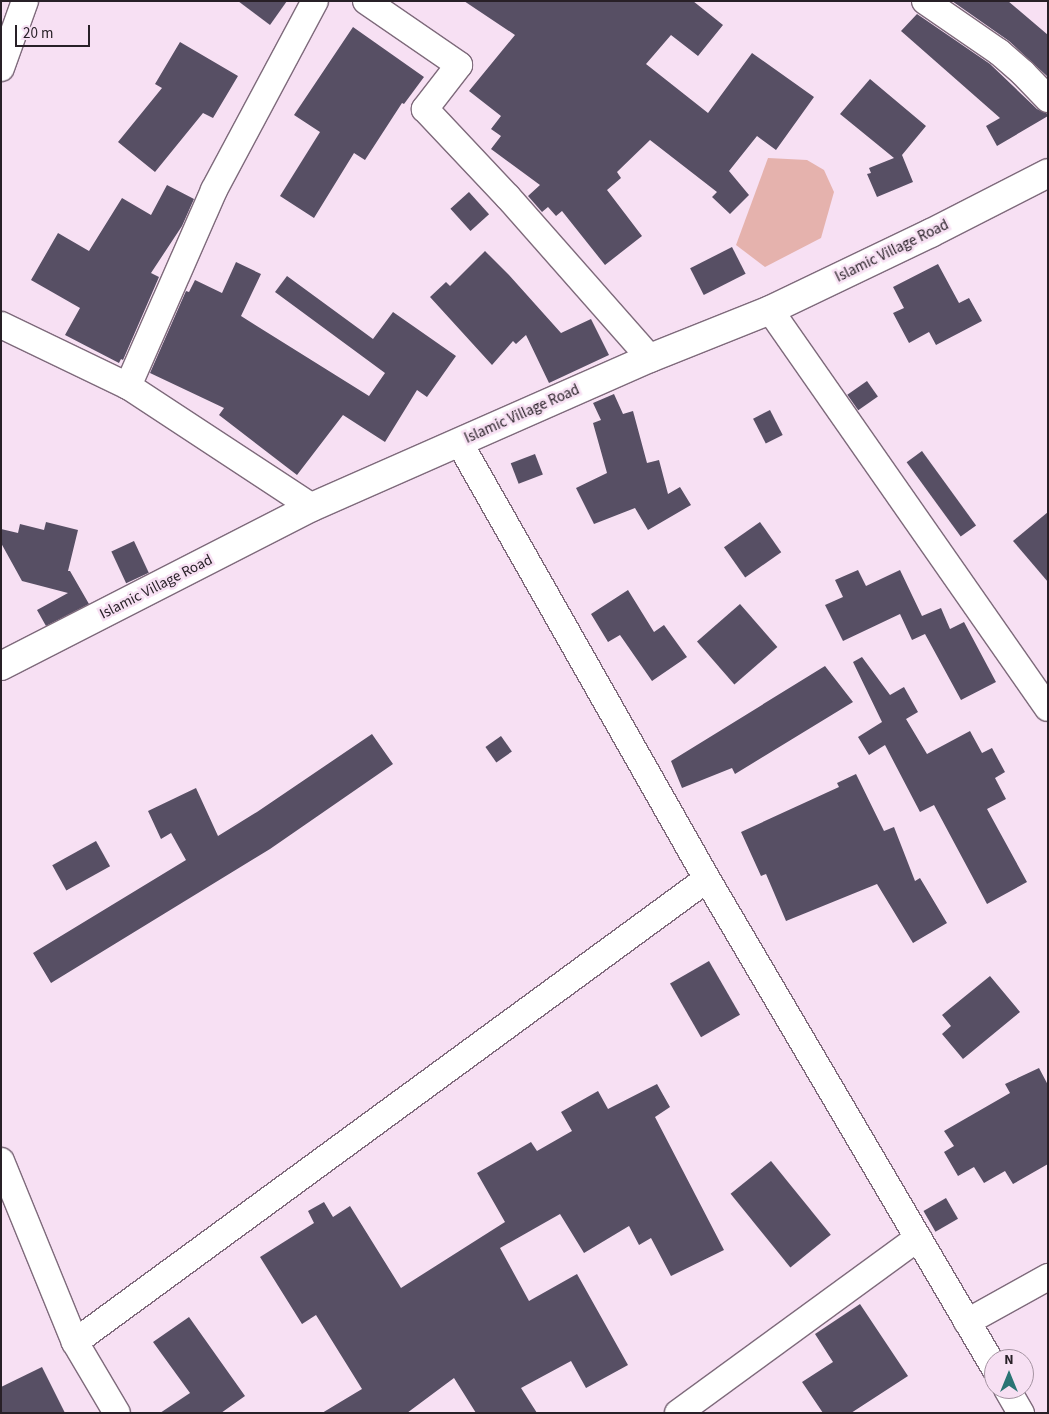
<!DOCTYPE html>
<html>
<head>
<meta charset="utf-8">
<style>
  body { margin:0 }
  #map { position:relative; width:1049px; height:1414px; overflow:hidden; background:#f7e0f3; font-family:"Source Sans 3",sans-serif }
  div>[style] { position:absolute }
  .green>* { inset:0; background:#e5b2ad }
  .building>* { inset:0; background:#574f64; transform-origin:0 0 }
  .roads { filter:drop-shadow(1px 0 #7e6a7b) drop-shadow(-1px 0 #7e6a7b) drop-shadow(0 1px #7e6a7b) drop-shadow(0 -1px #7e6a7b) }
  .minor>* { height:26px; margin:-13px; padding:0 13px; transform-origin:13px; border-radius:13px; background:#fff }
  .tertiary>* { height:28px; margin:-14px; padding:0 14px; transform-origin:14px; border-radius:14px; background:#fff }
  span { translate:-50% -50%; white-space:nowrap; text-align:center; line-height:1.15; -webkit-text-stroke:5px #f7e0f3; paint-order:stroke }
  .street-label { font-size:15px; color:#282027 }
  .frame { position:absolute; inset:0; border:2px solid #282027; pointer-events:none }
  .north { position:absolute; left:984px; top:1349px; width:50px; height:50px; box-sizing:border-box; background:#f7e0f3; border:1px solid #a493a1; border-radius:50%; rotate:0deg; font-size:14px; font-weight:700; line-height:20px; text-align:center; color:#282027 }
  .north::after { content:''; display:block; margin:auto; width:18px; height:22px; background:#2a7474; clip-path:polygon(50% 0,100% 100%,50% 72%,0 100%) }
  .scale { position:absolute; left:15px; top:25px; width:75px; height:22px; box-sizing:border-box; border:2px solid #282027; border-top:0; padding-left:6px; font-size:15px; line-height:18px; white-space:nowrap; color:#282027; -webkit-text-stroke:4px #f7e0f3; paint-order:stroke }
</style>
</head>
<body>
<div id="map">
  <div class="green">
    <i style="clip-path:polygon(768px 158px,807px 160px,824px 170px,834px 192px,821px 238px,765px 267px,736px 245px)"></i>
  </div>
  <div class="building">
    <i style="clip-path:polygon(238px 1px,287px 1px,270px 25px)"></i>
    <i style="clip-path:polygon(464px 1px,693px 1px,723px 25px,698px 56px,671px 35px,646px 64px,708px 113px,752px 53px,814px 97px,776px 150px,757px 136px,729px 171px,749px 195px,730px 214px,712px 197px,717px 192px,650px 140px,617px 172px,621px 178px,607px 190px,642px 236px,605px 265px,562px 211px,556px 216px,548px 207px,542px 212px,528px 196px,540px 185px,491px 149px,501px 136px,491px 129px,501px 116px,469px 91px,515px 35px)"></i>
    <i style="clip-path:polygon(952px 1px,1008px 1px,1048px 35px,1048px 77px,1009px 41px)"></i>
    <i style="clip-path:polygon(917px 14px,990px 64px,1037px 109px,1048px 114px,1048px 116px,997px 146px,986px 126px,1000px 118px,901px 31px)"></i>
    <i style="clip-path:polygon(353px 27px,424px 77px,404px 104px,402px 103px,365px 160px,354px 153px,314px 218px,280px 196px,320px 132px,294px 115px)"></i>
    <i style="clip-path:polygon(180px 42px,238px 76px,213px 118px,203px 113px,155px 172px,118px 142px,162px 88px,155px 84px)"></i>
    <i style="clip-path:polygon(870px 79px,926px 126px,902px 155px,913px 182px,877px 197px,867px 174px,871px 173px,869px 168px,894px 158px,840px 114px)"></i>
    <i style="clip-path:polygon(167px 185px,194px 199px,182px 226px,151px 273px,159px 277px,123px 360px,121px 359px,119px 363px,65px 335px,80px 308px,31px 280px,58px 233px,89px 251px,122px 198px,151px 215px)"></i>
    <i style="left:469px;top:192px;width:30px;height:25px;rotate:48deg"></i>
    <i style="left:732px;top:247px;width:30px;height:47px;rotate:63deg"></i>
    <i style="clip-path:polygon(485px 251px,509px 275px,561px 333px,591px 319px,609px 355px,549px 383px,526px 335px,516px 344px,513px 341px,492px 365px,430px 297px,446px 282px,450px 286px)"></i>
    <i style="clip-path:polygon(236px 262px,261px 274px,241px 316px,369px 396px,385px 373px,275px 292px,287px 276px,373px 339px,393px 312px,456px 356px,427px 397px,417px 390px,385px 442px,343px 415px,297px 475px,219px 415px,224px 408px,150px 373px,186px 291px,189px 292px,195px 280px,222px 293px)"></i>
    <i style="clip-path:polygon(938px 264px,959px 303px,969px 298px,982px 321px,936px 345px,929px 332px,909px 343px,893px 313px,904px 308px,893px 287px)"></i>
    <i style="left:867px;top:381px;width:19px;height:24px;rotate:55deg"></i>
    <i style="clip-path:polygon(614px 394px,623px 414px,633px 411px,647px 463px,659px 460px,668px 494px,680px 487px,691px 505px,648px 530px,635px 508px,594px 524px,576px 488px,607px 473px,593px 423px,601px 420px,593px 403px)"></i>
    <i style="left:770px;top:410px;width:28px;height:19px;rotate:63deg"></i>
    <i style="left:922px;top:451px;width:92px;height:19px;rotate:54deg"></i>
    <i style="left:535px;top:454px;width:22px;height:26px;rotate:69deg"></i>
    <i style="clip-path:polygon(1048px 512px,1048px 582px,1013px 541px)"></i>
    <i style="clip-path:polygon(46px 522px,78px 530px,68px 571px,70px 571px,89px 604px,46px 626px,37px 610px,68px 593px,22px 581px,1px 543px,1px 529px,18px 533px,20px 524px,44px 530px)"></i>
    <i style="left:760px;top:522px;width:37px;height:44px;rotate:55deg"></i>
    <i style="left:134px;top:541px;width:35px;height:25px;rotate:65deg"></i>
    <i style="clip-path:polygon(858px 570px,866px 586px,900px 570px,922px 616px,941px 608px,950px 629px,964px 622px,996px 682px,961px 700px,925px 634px,912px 640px,900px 614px,843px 641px,825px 605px,843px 597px,835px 580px)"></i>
    <i style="clip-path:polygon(628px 590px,654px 632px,664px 625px,687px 657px,652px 681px,620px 635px,608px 642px,591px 614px)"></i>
    <i style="left:740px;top:604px;width:57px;height:57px;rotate:49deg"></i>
    <i style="clip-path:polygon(862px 657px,890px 695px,904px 687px,918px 712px,906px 719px,927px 754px,970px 731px,982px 753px,992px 748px,1005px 772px,995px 778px,1006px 799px,987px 809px,1027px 882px,987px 904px,934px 805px,920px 812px,885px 745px,869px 755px,858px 737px,882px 722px,853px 662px)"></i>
    <i style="clip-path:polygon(825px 666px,853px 702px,735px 774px,732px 768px,682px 788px,671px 761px)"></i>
    <i style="clip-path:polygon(372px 734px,393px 764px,270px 849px,51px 983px,33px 953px,186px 860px,171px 833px,161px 839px,148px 811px,196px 788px,218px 836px,257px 812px)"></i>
    <i style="left:501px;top:736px;width:19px;height:19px;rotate:55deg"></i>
    <i style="clip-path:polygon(856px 774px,884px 831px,894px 827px,915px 881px,920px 878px,947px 923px,913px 943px,877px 884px,786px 921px,766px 874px,761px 876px,741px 832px,839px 787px,837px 783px)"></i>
    <i style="left:96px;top:841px;width:29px;height:50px;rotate:61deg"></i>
    <i style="left:709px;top:961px;width:62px;height:45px;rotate:60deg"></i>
    <i style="clip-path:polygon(990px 976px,1020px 1012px,963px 1059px,942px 1034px,951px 1026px,942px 1015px)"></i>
    <i style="clip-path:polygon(1039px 1068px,1048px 1085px,1048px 1164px,1013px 1184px,1005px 1171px,984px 1183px,974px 1167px,958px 1176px,944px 1152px,954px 1146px,944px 1131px,1010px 1093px,1005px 1084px)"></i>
    <i style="clip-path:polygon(657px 1084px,670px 1107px,655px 1117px,724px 1250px,671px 1276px,651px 1238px,639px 1245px,629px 1226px,584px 1253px,560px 1214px,500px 1248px,529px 1301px,577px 1274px,628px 1365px,586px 1388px,571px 1361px,521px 1388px,537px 1413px,476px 1413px,454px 1378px,407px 1413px,322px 1413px,362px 1389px,316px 1315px,302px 1324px,260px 1257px,314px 1223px,308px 1211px,324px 1202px,333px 1217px,350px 1206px,401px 1288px,505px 1222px,477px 1173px,531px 1142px,537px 1151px,572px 1131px,561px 1112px,598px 1091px,608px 1109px)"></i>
    <i style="left:771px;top:1161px;width:95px;height:52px;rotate:51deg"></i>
    <i style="left:946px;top:1198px;width:24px;height:26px;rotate:60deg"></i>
    <i style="clip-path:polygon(860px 1304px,908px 1376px,851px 1413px,823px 1413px,802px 1382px,833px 1362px,815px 1334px)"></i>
    <i style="clip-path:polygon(189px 1317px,245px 1396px,221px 1413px,160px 1413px,190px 1393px,153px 1342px)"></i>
    <i style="clip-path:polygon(42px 1367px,65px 1413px,1px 1413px,1px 1387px)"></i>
  </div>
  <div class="roads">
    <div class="minor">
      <i style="left:366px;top:1px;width:113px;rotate:34.5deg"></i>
      <i style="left:459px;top:65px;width:56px;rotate:127.7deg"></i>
      <i style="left:425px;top:109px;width:121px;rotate:46.7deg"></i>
      <i style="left:508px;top:197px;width:215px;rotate:48.6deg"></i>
      <i style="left:925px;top:1px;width:90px;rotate:34.6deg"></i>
      <i style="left:999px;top:52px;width:32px;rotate:41deg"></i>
      <i style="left:1023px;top:73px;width:36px;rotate:46deg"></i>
      <i style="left:1px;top:68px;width:71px;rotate:-70.3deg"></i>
      <i style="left:770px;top:310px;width:485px;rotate:55.1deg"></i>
      <i style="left:1px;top:325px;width:141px;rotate:25.7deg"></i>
      <i style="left:128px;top:386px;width:220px;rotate:33.3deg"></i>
      <i style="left:128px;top:386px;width:214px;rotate:-66.3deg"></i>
      <i style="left:214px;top:190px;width:214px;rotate:-61.9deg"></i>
      <i style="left:459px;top:442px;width:502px;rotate:60.42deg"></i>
      <i style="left:707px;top:879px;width:566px;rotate:59.54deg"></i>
      <i style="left:1px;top:1161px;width:196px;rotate:67.8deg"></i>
      <i style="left:75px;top:1342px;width:82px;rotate:59.4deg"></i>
      <i style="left:967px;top:1322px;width:93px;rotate:-29.1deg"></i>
      <i style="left:75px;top:1342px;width:783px;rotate:-36.23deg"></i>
      <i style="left:1007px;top:1389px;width:28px;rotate:60deg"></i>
      <i style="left:678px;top:1413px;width:297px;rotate:-36.1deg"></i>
    </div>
    <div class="tertiary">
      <i style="left:1px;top:666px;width:349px;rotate:-27.1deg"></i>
      <i style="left:312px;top:507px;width:369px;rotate:-23.8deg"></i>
      <i style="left:650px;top:358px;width:129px;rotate:-21.8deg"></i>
      <i style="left:770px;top:310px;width:178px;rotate:-25.6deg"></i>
      <i style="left:931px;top:233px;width:131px;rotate:-27.1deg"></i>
    </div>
  </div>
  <div class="street-label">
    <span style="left:892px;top:251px;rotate:-26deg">Islamic Village Road</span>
    <span style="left:522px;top:414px;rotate:-24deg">Islamic Village Road</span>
    <span style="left:156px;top:587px;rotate:-27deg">Islamic Village Road</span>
  </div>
  <div class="frame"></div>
  <div class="north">N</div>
  <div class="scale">20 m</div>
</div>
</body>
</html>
